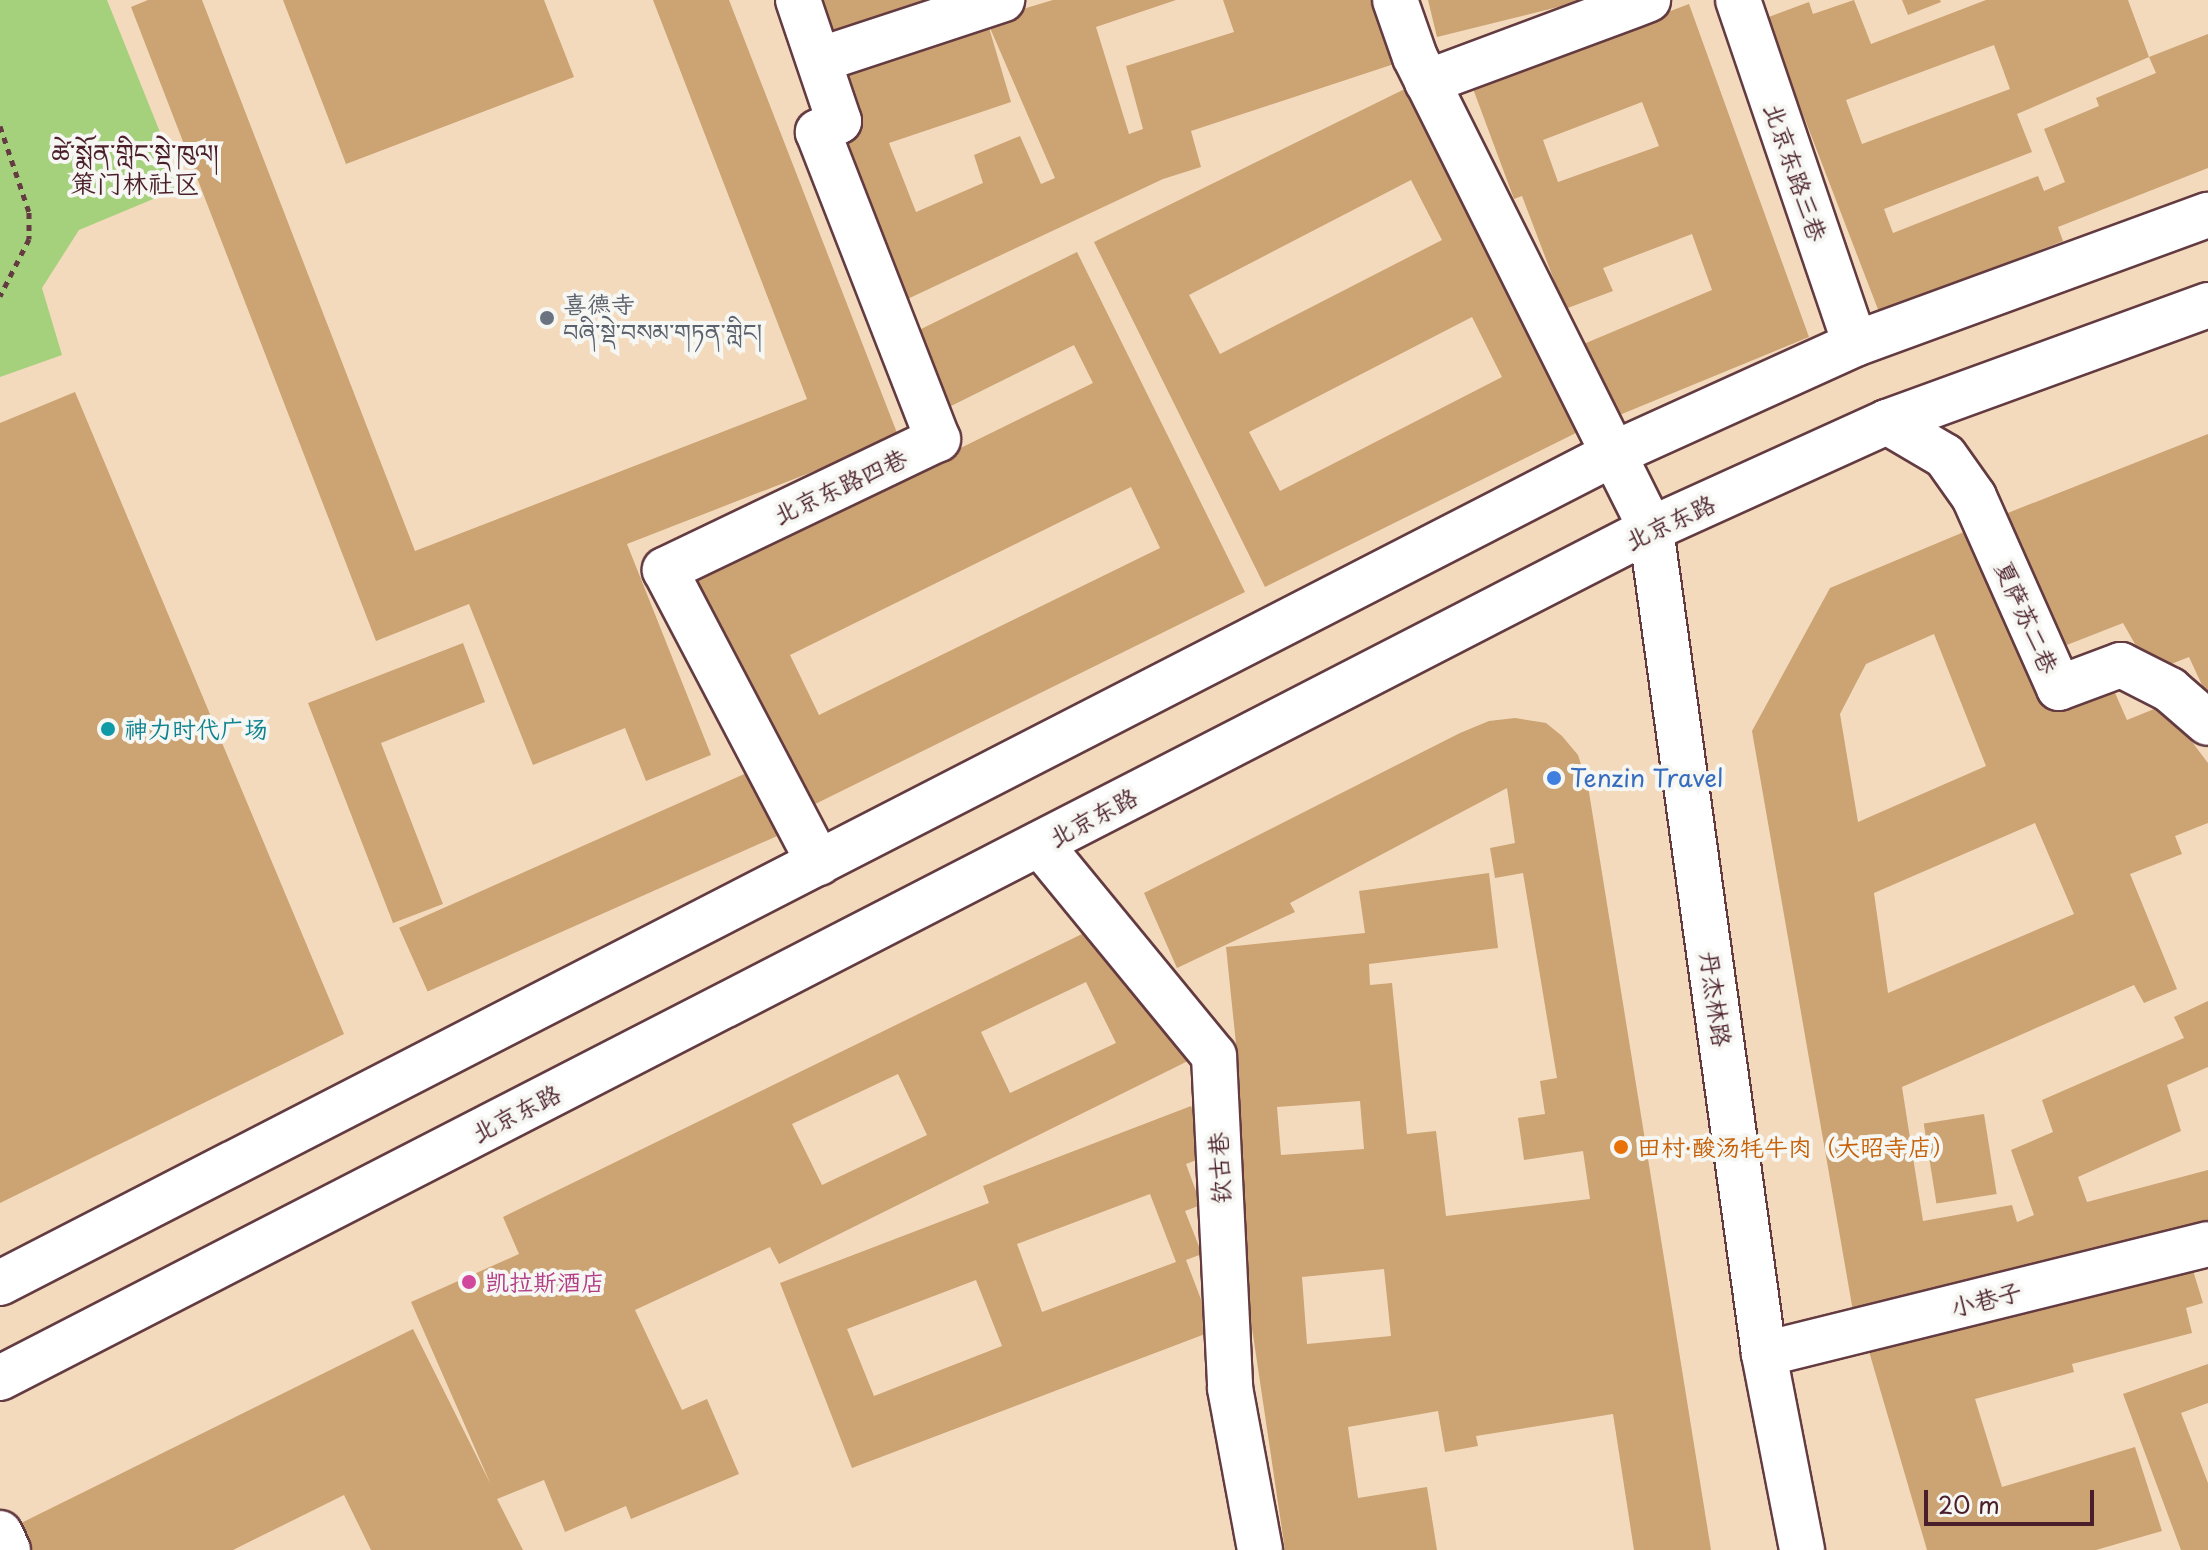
<!DOCTYPE html>
<html>
<head>
<meta charset="utf-8">
<style>
  body { margin:0 }
  #map { position:relative; width:2208px; height:1550px; overflow:hidden; background:#f3dabd; font-family:"Playpen Sans","LXGW WenKai TC","Noto Serif Tibetan",sans-serif }
  div>[style] { position:absolute }
  .green>* { inset:0; background:#a5d17d }
  .building>* { inset:0; background:#cca372; transform-origin:0 0 }
  .path>* { height:5px; margin-top:-2.5px; transform-origin:0; background:repeating-linear-gradient(90deg,#633b41 0 6px,transparent 0 12px) }
  .roads { filter:drop-shadow(2px 0 #633b41) drop-shadow(-2px 0 #633b41) drop-shadow(0 2px #633b41) drop-shadow(0 -2px #633b41) }
  .street>* { height:44px; margin:-22px; padding:0 22px; transform-origin:22px; border-radius:22px; background:#fff }
  .secondary>* { height:44px; margin:-22px; padding:0 22px; transform-origin:22px; border-radius:22px; background:#fff }
  .dots>* { width:22px; height:22px; translate:-50% -50%; box-sizing:border-box; border:4px solid #f6f6f2; border-radius:50% }
  span { translate:-50% -50%; white-space:nowrap; text-align:center; line-height:1.15; -webkit-text-stroke:8px #f6f6f2; paint-order:stroke }
  .street-label { font-size:24px; color:#4a1f2b }
  .worship-label { font-size:24px; color:#5b616d }
  .left { translate:0 -50%; text-align:left }
  .culture-label { font-size:24px; color:#0d838f }
  .shop-label { font-size:24px; color:#366cbe }
  .food-label { font-size:24px; color:#c56008 }
  .hotel-label { font-size:24px; color:#b23c85 }
  .neighbourhood-label { font-size:26px; color:#4a1f2b }
  .scale { position:absolute; left:1924px; top:1490px; width:170px; height:36px; box-sizing:border-box; border:4px solid #4a1f2b; border-top:0; padding-left:10px; font-size:24px; line-height:28px; white-space:nowrap; color:#4a1f2b; -webkit-text-stroke:6px #f6f6f2; paint-order:stroke }
</style>
</head>
<body>
<div id="map">
  <div class="green">
    <i style="clip-path:polygon(0 0,107px 0,182px 187px,79px 230px,42px 288px,62px 355px,0 377px)"></i>
  </div>
  <div class="building">
    <i style="clip-path:polygon(148px 0,202px 0,415px 551px,807px 399px,653px 0,729px 0,899px 438px,627px 544px,711px 755px,646px 781px,625px 728px,533px 765px,469px 604px,376px 641px,131px 7px)"></i>
    <i style="clip-path:polygon(283px 0,544px 0,574px 77px,346px 164px)"></i>
    <i style="clip-path:polygon(820px 0,950px 0,833px 39px)"></i>
    <i style="clip-path:polygon(evenodd,1053px 0,1176px 0,1096px 27px,1129px 134px,1143px 129px,1126px 66px,1234px 32px,1223px 0,1374px 0,1394px 64px,1191px 131px,1201px 167px,1163px 179px,899px 303px,837px 136px,832px 65px,1053px 0,987px 21px,1055px 178px,1041px 184px,1020px 136px,974px 155px,983px 183px,916px 212px,889px 143px,1011px 102px,987px 21px)"></i>
    <i style="clip-path:polygon(1428px 0,1582px 0,1582px 1px,1437px 37px)"></i>
    <i style="clip-path:polygon(evenodd,1854px 0,1871px 44px,1986px 0,2128px 0,2149px 57px,2017px 114px,2032px 152px,1884px 209px,1893px 233px,2038px 176px,2044px 191px,2065px 182px,2044px 129px,2099px 106px,2096px 98px,2156px 73px,2149px 57px,2208px 34px,2208px 168px,2058px 227px,2063px 241px,1879px 312px,1766px 18px,1809px 2px,1813px 14px,1854px 0,1994px 45px,2010px 89px,1862px 144px,1846px 100px,1994px 45px)"></i>
    <i style="clip-path:polygon(1902px 0,1940px 0,1941px 2px,1908px 15px)"></i>
    <i style="clip-path:polygon(evenodd,1689px 4px,1809px 337px,1600px 423px,1567px 351px,1712px 290px,1692px 234px,1603px 268px,1613px 291px,1565px 309px,1522px 196px,1514px 199px,1472px 86px,1689px 4px,1642px 102px,1659px 146px,1558px 182px,1543px 140px,1642px 102px)"></i>
    <i style="clip-path:polygon(evenodd,1421px 81px,1592px 425px,1265px 587px,1094px 242px,1421px 81px,1411px 180px,1442px 240px,1220px 354px,1189px 295px,1411px 180px,1421px 81px,1472px 317px,1502px 377px,1280px 491px,1249px 432px,1472px 317px)"></i>
    <i style="clip-path:polygon(evenodd,1077px 252px,1245px 592px,797px 813px,684px 584px,1093px 383px,1074px 345px,947px 408px,911px 334px,1077px 252px,1131px 487px,1160px 548px,819px 715px,790px 655px,1131px 487px)"></i>
    <i style="clip-path:polygon(75px 392px,344px 1034px,0 1203px,0 423px)"></i>
    <i style="clip-path:polygon(2208px 434px,2208px 698px,2189px 657px,2151px 672px,2123px 623px,2054px 650px,2000px 516px)"></i>
    <i style="clip-path:polygon(evenodd,1971px 529px,2052px 710px,2112px 686px,2127px 720px,2164px 705px,2208px 763px,2208px 823px,2175px 836px,2182px 854px,2130px 874px,2177px 989px,2144px 1003px,2134px 985px,1902px 1087px,1923px 1221px,2012px 1205px,2017px 1222px,2034px 1215px,2011px 1150px,2053px 1132px,2042px 1100px,2184px 1038px,2174px 1017px,2208px 1001px,2208px 1067px,2167px 1085px,2181px 1131px,2078px 1177px,2087px 1202px,2208px 1170px,2208px 1229px,1854px 1317px,1752px 731px,1830px 588px,1971px 529px,1934px 634px,1986px 766px,1858px 822px,1840px 714px,1866px 664px,1934px 634px,1971px 529px,2035px 823px,2074px 914px,1888px 993px,1874px 893px,2035px 823px)"></i>
    <i style="clip-path:polygon(463px 643px,485px 702px,381px 743px,443px 904px,393px 923px,308px 703px)"></i>
    <i style="clip-path:polygon(evenodd,1515px 718px,1546px 723px,1562px 736px,1578px 755px,1588px 786px,1711px 1550px,1634px 1550px,1613px 1414px,1476px 1436px,1478px 1446px,1445px 1452px,1438px 1411px,1348px 1427px,1358px 1498px,1427px 1487px,1437px 1550px,1285px 1550px,1249px 1308px,1239px 1073px,1226px 947px,1365px 933px,1359px 891px,1489px 873px,1498px 948px,1369px 964px,1370px 985px,1392px 983px,1407px 1134px,1436px 1131px,1446px 1216px,1590px 1199px,1583px 1151px,1524px 1160px,1518px 1118px,1545px 1114px,1540px 1081px,1557px 1078px,1523px 873px,1495px 878px,1490px 848px,1515px 843px,1507px 788px,1290px 903px,1295px 912px,1177px 968px,1144px 893px,1460px 733px,1489px 721px,1515px 718px,1360px 1101px,1364px 1149px,1281px 1155px,1277px 1107px,1360px 1101px,1515px 718px,1384px 1269px,1391px 1336px,1307px 1344px,1302px 1277px,1384px 1269px)"></i>
    <i style="left:760px;top:767px;width:70px;height:395px;rotate:66deg"></i>
    <i style="clip-path:polygon(evenodd,1127px 912px,1198px 1056px,779px 1264px,770px 1247px,635px 1310px,682px 1410px,707px 1399px,739px 1474px,631px 1519px,626px 1506px,565px 1532px,544px 1480px,497px 1499px,523px 1550px,371px 1550px,344px 1495px,233px 1550px,17px 1550px,7px 1530px,413px 1329px,491px 1485px,411px 1302px,519px 1254px,503px 1217px,1127px 912px,1086px 982px,1116px 1043px,1010px 1093px,981px 1032px,1086px 982px,1127px 912px,898px 1074px,927px 1135px,822px 1185px,792px 1124px,898px 1074px)"></i>
    <i style="clip-path:polygon(evenodd,1191px 1106px,1210px 1155px,1186px 1164px,1201px 1205px,1185px 1211px,1202px 1254px,1186px 1260px,1213px 1331px,852px 1468px,780px 1283px,989px 1203px,983px 1186px,1191px 1106px,1150px 1194px,1176px 1262px,1042px 1312px,1017px 1244px,1150px 1194px,1191px 1106px,976px 1280px,1002px 1346px,874px 1396px,847px 1329px,976px 1280px)"></i>
    <i style="left:1984px;top:1114px;width:81px;height:61px;rotate:81deg"></i>
    <i style="clip-path:polygon(2191px 1264px,2203px 1303px,2186px 1308px,2192px 1333px,2072px 1364px,2074px 1372px,1975px 1399px,2002px 1487px,2135px 1447px,2162px 1531px,2096px 1550px,1927px 1550px,1868px 1348px)"></i>
    <i style="clip-path:polygon(2208px 1364px,2208px 1403px,2181px 1413px,2208px 1483px,2208px 1550px,2181px 1550px,2123px 1394px)"></i>
  </div>
  <div class="path">
    <i style="left:0;top:126px;width:91px;rotate:71.4deg"></i>
    <i style="left:29px;top:212px;width:27px;rotate:90deg"></i>
    <i style="left:29px;top:239px;width:64px;rotate:117deg"></i>
  </div>
  <div class="roads">
    <div class="street">
      <i style="left:798px;top:0;width:128px;rotate:71.3deg"></i>
      <i style="left:839px;top:121px;width:24px;rotate:152deg"></i>
      <i style="left:818px;top:132px;width:330px;rotate:68.7deg"></i>
      <i style="left:938px;top:439px;width:303px;rotate:154.4deg"></i>
      <i style="left:665px;top:570px;width:331px;rotate:62.3deg"></i>
      <i style="left:1395px;top:0;width:60px;rotate:70.7deg"></i>
      <i style="left:1415px;top:57px;width:528px;rotate:63.43deg"></i>
      <i style="left:1651px;top:529px;width:833px;rotate:82.2deg"></i>
      <i style="left:1764px;top:1354px;width:200px;rotate:79deg"></i>
      <i style="left:1738px;top:0;width:363px;rotate:71.2deg"></i>
      <i style="left:819px;top:60px;width:193px;rotate:-18.2deg"></i>
      <i style="left:1427px;top:82px;width:236px;rotate:-20.4deg"></i>
      <i style="left:1887px;top:422px;width:67px;rotate:30.4deg"></i>
      <i style="left:1945px;top:456px;width:50px;rotate:54.7deg"></i>
      <i style="left:1974px;top:497px;width:209px;rotate:66deg"></i>
      <i style="left:2059px;top:688px;width:66px;rotate:-20.4deg"></i>
      <i style="left:2121px;top:665px;width:55px;rotate:27deg"></i>
      <i style="left:2170px;top:690px;width:50px;rotate:41deg"></i>
      <i style="left:1040px;top:844px;width:274px;rotate:50.6deg"></i>
      <i style="left:1214px;top:1056px;width:332px;rotate:87.2deg"></i>
      <i style="left:1230px;top:1388px;width:165px;rotate:79.5deg"></i>
      <i style="left:1764px;top:1354px;width:457px;rotate:-13.9deg"></i>
      <i style="left:0;top:1533px;width:19px;rotate:65deg"></i>
    </div>
    <div class="secondary">
      <i style="left:0;top:1283px;width:1816px;rotate:-27.2deg"></i>
      <i style="left:1615px;top:453px;width:264px;rotate:-24.4deg"></i>
      <i style="left:1855px;top:344px;width:376px;rotate:-20.1deg"></i>
      <i style="left:0;top:1378px;width:1857px;rotate:-27.21deg"></i>
      <i style="left:1651px;top:529px;width:259px;rotate:-24.4deg"></i>
      <i style="left:1887px;top:422px;width:342px;rotate:-20deg"></i>
    </div>
  </div>
  <div class="dots">
    <i style="left:547px;top:318px;background:#6b7280"></i>
    <i style="left:108px;top:729px;background:#0f9aa8"></i>
    <i style="left:1554px;top:778px;background:#3f7fe0"></i>
    <i style="left:1621px;top:1147px;background:#e8710a"></i>
    <i style="left:469px;top:1282px;background:#d1479c"></i>
  </div>
  <div class="street-label">
    <span style="left:1796px;top:172px;rotate:71deg">北京东路三巷</span>
    <span style="left:840px;top:486px;rotate:-25deg">北京东路四巷</span>
    <span style="left:1670px;top:522px;rotate:-25deg">北京东路</span>
    <span style="left:2027px;top:617px;rotate:66deg">夏萨苏二巷</span>
    <span style="left:1093px;top:817px;rotate:-28deg">北京东路</span>
    <span style="left:1716px;top:999px;rotate:82deg">丹杰林路</span>
    <span style="left:516px;top:1113px;rotate:-27deg">北京东路</span>
    <span style="left:1219px;top:1168px;rotate:-93deg">钦古巷</span>
    <span style="left:1986px;top:1299px;rotate:-14deg">小巷子</span>
  </div>
  <div class="worship-label">
    <span class="left" style="left:563px;top:318px">喜德寺<br>བཞི་སྡེ་བསམ་གཏན་གླིང།</span>
  </div>
  <div class="culture-label">
    <span class="left" style="left:124px;top:729px">神力时代广场</span>
  </div>
  <div class="shop-label">
    <span class="left" style="left:1570px;top:778px">Tenzin Travel</span>
  </div>
  <div class="food-label">
    <span class="left" style="left:1637px;top:1147px">田村·酸汤牦牛肉（大昭寺店）</span>
  </div>
  <div class="hotel-label">
    <span class="left" style="left:485px;top:1282px">凯拉斯酒店</span>
  </div>
  <div class="neighbourhood-label">
    <span style="left:135px;top:168px">ཚེ་སྨོན་གླིང་སྡེ་ཁུལ།<br>策门林社区</span>
  </div>
  <div class="scale">20 m</div>
</div>
</body>
</html>
